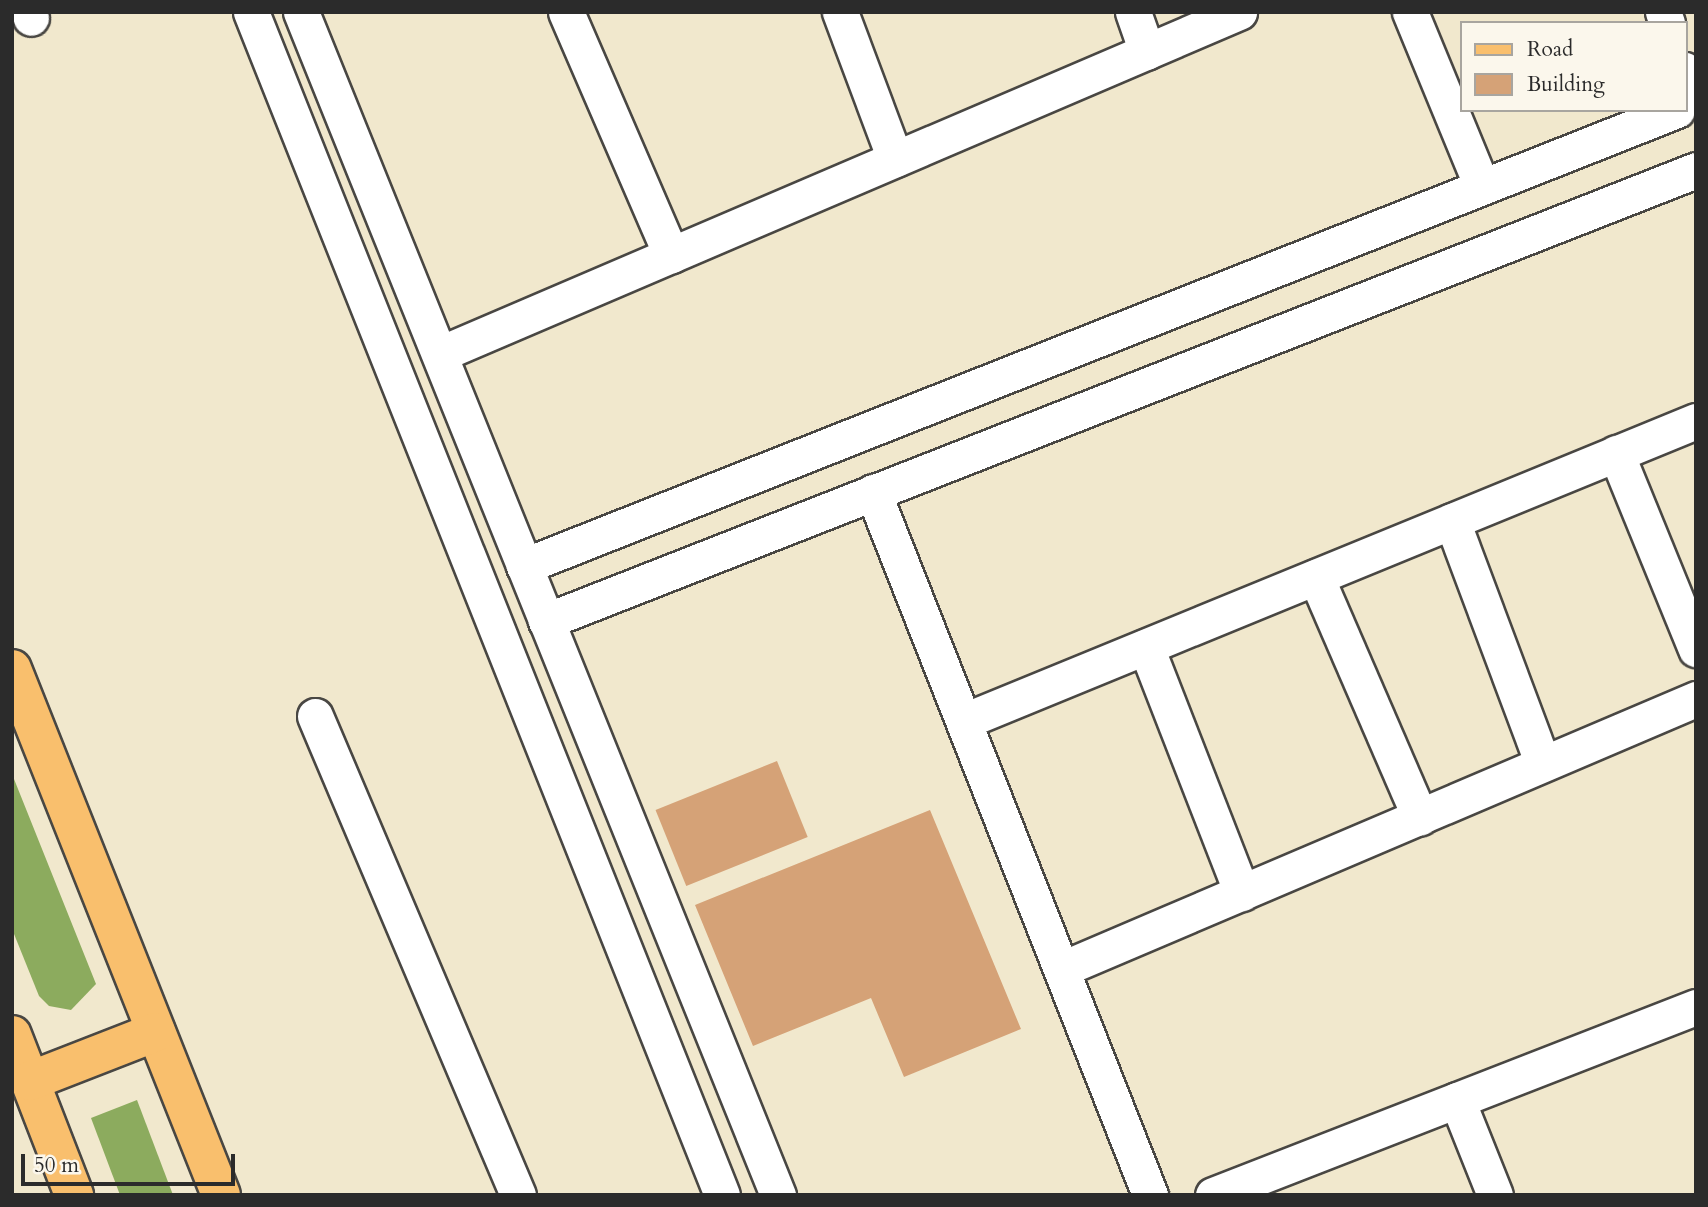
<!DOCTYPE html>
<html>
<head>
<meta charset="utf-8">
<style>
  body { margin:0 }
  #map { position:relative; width:1708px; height:1207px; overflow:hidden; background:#f1e8cd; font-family:Cardo,serif }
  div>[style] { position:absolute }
  .forest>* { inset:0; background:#8cab5e }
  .building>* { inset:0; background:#d5a277; transform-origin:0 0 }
  .roads { filter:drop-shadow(2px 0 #494743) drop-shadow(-2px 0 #494743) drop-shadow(0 2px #494743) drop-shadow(0 -2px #494743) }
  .minor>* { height:35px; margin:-17.5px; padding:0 17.5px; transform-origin:17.5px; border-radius:17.5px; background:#fff }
  .major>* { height:38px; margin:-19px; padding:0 19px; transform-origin:19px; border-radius:19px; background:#f9bf6d }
  .highway>* { height:38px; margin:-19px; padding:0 19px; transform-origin:19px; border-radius:19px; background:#f9bf6d }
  span { translate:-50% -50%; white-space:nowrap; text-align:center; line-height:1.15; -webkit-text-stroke:7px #fbf7ec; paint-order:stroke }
  .frame { position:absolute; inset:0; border:14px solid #2b2b2b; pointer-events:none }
  .legend { position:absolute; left:1460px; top:21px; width:228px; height:91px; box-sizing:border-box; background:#fbf7ec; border:2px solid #a8a59f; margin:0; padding:9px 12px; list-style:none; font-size:21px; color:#2b2b2b }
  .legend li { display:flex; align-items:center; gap:14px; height:35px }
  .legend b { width:35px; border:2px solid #a8a59f }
  .scale { position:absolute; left:21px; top:1154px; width:214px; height:32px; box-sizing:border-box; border:4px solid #2b2b2b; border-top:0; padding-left:9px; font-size:21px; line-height:24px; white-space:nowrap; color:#2b2b2b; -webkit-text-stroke:5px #fbf7ec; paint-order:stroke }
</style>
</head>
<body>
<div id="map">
  <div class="forest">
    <i style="clip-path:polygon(12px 774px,96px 984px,71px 1010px,49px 1006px,39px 996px,12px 929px)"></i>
    <i style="clip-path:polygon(137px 1100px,173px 1195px,120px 1195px,91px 1118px)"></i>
  </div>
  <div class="building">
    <i style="left:777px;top:761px;width:82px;height:131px;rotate:68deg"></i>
    <i style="clip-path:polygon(930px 810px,1021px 1029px,904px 1077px,871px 998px,753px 1046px,695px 905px)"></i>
  </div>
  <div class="roads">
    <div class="minor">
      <i style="left:29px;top:12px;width:6px;rotate:72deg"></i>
      <i style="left:251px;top:12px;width:1273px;rotate:68.29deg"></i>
      <i style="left:301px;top:12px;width:1276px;rotate:68.04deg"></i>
      <i style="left:566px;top:12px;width:265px;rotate:66.6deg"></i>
      <i style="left:840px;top:12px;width:157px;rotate:69.5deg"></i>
      <i style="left:1133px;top:12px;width:42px;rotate:70.7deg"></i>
      <i style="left:1410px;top:12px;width:189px;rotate:67.6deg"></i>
      <i style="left:1663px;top:12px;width:12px;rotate:70deg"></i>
      <i style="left:1685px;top:70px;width:29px;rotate:68deg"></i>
      <i style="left:442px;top:353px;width:867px;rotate:-23.16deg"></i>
      <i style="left:1616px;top:453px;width:212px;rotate:67.8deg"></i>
      <i style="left:873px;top:492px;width:756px;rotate:68.49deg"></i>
      <i style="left:1452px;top:521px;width:259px;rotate:69.5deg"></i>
      <i style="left:524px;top:566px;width:1240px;rotate:-21.58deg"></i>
      <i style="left:1316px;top:577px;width:262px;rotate:66.6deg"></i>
      <i style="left:546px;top:621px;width:1235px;rotate:-21.41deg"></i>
      <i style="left:1146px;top:647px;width:264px;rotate:68.7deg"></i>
      <i style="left:315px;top:716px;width:520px;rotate:67.03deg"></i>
      <i style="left:964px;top:721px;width:791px;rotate:-22.29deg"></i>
      <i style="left:1062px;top:969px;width:689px;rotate:-23.07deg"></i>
      <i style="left:1457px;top:1100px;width:102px;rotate:68.2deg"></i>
      <i style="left:1213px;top:1195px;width:518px;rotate:-21.27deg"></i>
    </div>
    <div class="major">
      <i style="left:12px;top:669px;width:566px;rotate:68.33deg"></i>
    </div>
    <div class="highway">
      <i style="left:12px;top:1035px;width:172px;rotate:68.8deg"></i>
      <i style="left:30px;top:1081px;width:135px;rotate:-21.3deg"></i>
    </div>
  </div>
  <div class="frame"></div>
  <ul class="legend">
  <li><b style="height:9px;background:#f9bf6d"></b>Road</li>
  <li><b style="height:19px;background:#d5a277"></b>Building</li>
  </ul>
  <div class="scale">50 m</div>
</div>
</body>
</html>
